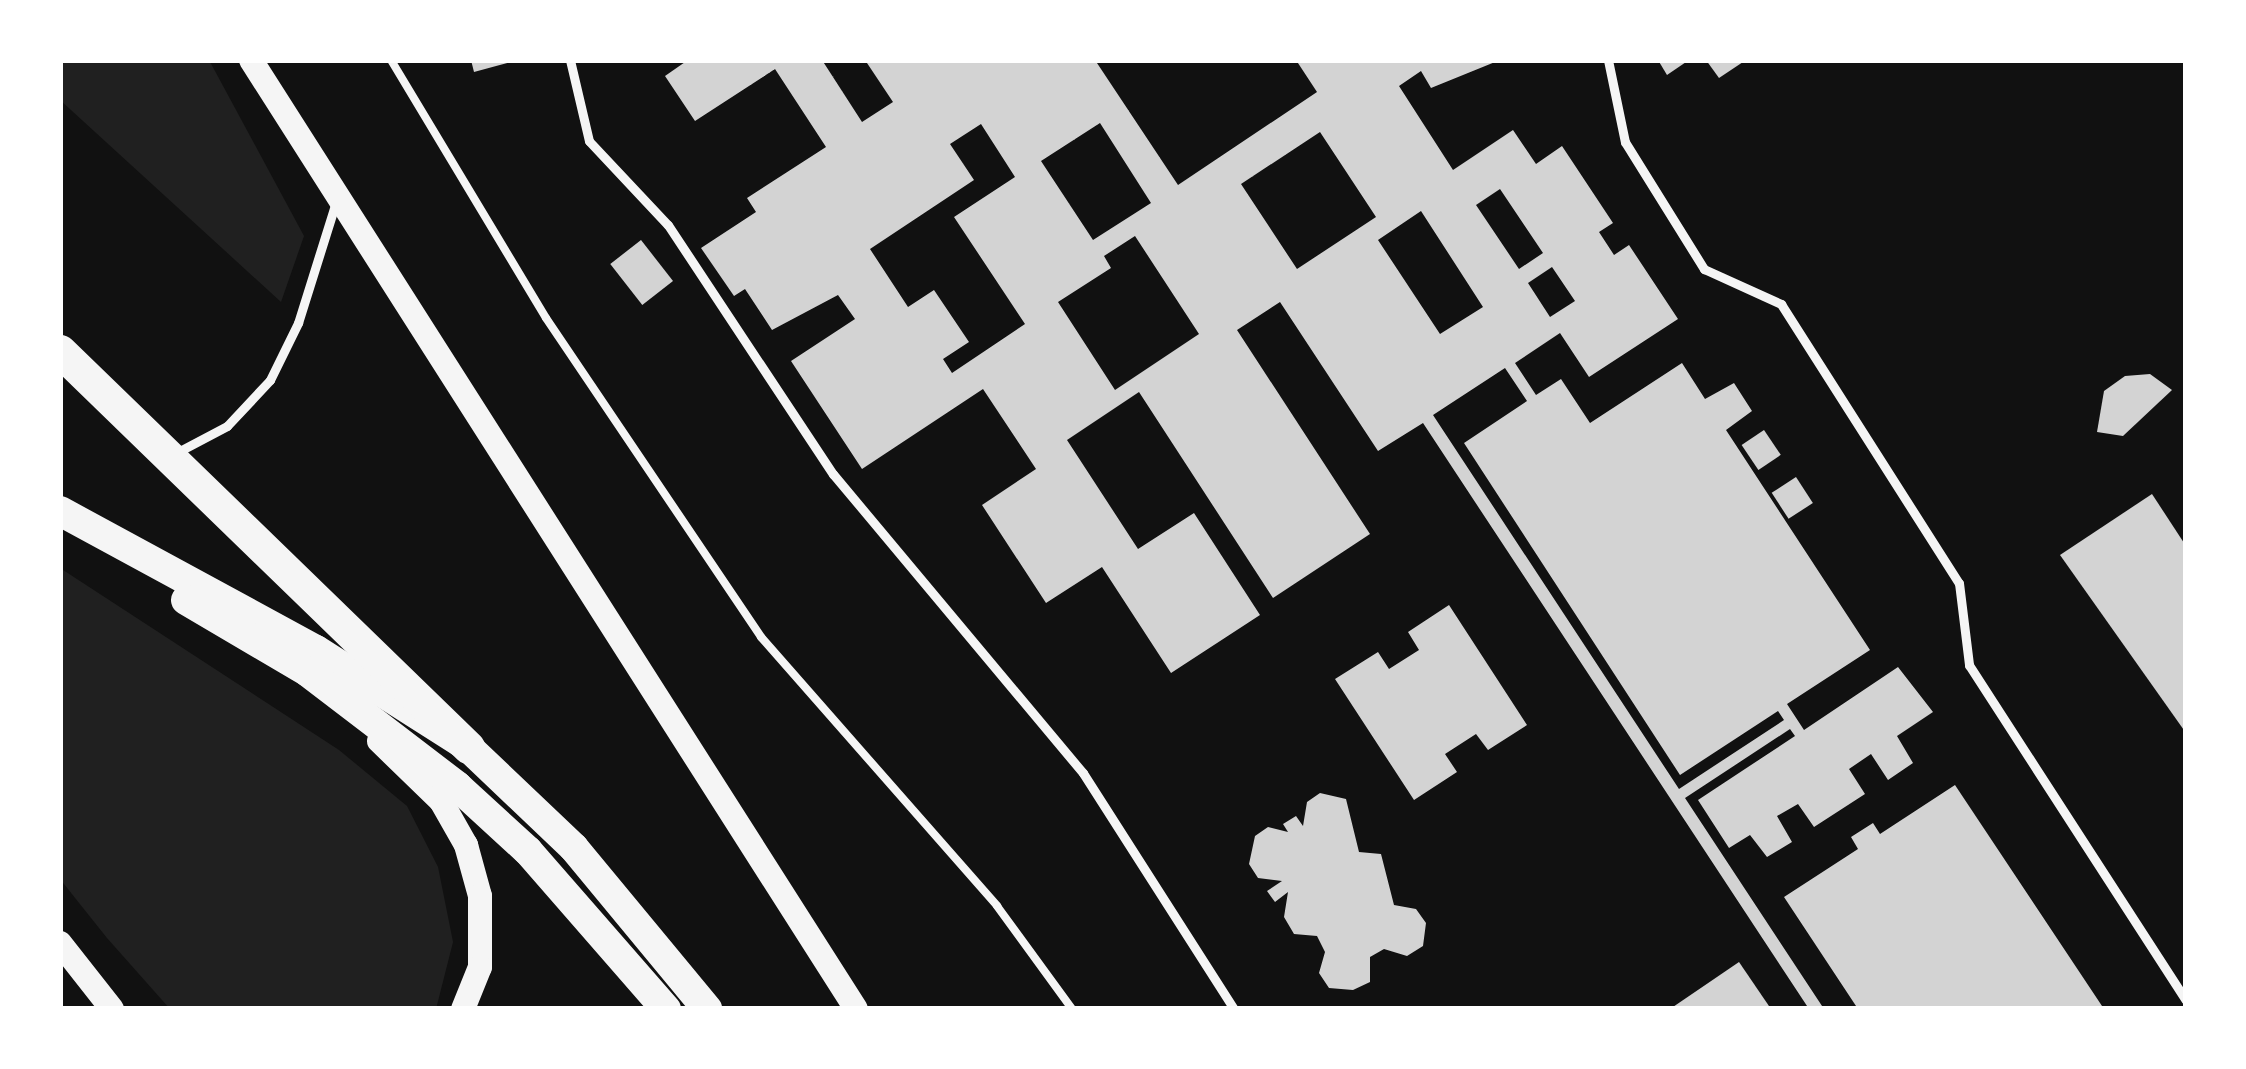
<!DOCTYPE html>
<html>
<head>
<meta charset="utf-8">
<style>
  body { margin:0 }
  #map { position:relative; width:2246px; height:1069px; overflow:hidden; background:#111; font-family:"Archivo Narrow",sans-serif }
  div>[style] { position:absolute }
  .green>* { inset:0; background:#202020 }
  .building>* { inset:0; background:#d3d3d3; transform-origin:0 0 }
  .path>* { height:8px; margin:-4px; padding:0 4px; transform-origin:4px; border-radius:4px; background:#f5f5f5 }
  .service>* { height:9px; margin:-4.5px; padding:0 4.5px; transform-origin:4.5px; border-radius:4.5px; background:#f5f5f5 }
  .secondary>* { height:24px; margin:-12px; padding:0 12px; transform-origin:12px; border-radius:12px; background:#f5f5f5 }
  .trunk>* { height:30px; margin:-15px; padding:0 15px; transform-origin:15px; border-radius:15px; background:#f5f5f5 }
  .motorway>* { height:33px; margin:-16.5px; padding:0 16.5px; transform-origin:16.5px; border-radius:16.5px; background:#f5f5f5 }
  span { translate:-50% -50%; white-space:nowrap; text-align:center; line-height:1.15; -webkit-text-stroke:12px #fff; paint-order:stroke }
  .frame { position:absolute; inset:0; border:63px solid #fff; pointer-events:none }
</style>
</head>
<body>
<div id="map">
  <div class="green">
    <i style="clip-path:polygon(60px 60px,209px 60px,304px 236px,281px 302px,60px 100px)"></i>
    <i style="clip-path:polygon(60px 568px,339px 750px,407px 806px,438px 867px,453px 942px,436px 1009px,170px 1009px,107px 938px,60px 879px)"></i>
  </div>
  <div class="building">
    <i style="clip-path:polygon(471px 60px,514px 60px,515px 61px,474px 72px)"></i>
    <i style="clip-path:polygon(evenodd,688px 60px,822px 60px,862px 122px,893px 102px,865px 60px,1095px 60px,1178px 185px,1317px 92px,1296px 60px,1500px 60px,1431px 88px,1421px 71px,1399px 86px,1453px 170px,1513px 130px,1536px 164px,1562px 146px,1613px 223px,1599px 232px,1614px 255px,1629px 245px,1678px 319px,1589px 377px,1560px 333px,1515px 363px,1536px 395px,1561px 379px,1590px 423px,1682px 363px,1705px 399px,1734px 383px,1752px 411px,1726px 430px,1870px 650px,1787px 704px,1804px 730px,1898px 667px,1933px 712px,1897px 736px,1913px 763px,1888px 780px,1871px 754px,1849px 769px,1865px 794px,1814px 827px,1798px 804px,1777px 816px,1792px 842px,1767px 857px,1750px 835px,1729px 848px,1698px 800px,1795px 736px,1790px 729px,1685px 798px,1824px 1009px,1809px 1009px,1423px 423px,1378px 451px,1280px 302px,1237px 330px,1370px 534px,1273px 598px,1139px 392px,1067px 440px,1138px 549px,1194px 513px,1260px 615px,1171px 673px,1102px 567px,1046px 603px,982px 505px,1036px 469px,983px 389px,862px 469px,791px 361px,855px 319px,838px 295px,772px 330px,745px 289px,734px 296px,701px 248px,756px 212px,747px 198px,826px 147px,775px 69px,695px 121px,665px 76px,688px 60px,1100px 123px,1151px 203px,1093px 240px,1041px 161px,1100px 123px,688px 60px,981px 124px,1015px 177px,954px 217px,1025px 324px,952px 373px,943px 359px,969px 342px,934px 290px,908px 307px,870px 249px,974px 180px,950px 144px,981px 124px,688px 60px,1320px 132px,1376px 217px,1297px 269px,1241px 184px,1320px 132px,688px 60px,1500px 189px,1543px 253px,1519px 269px,1476px 205px,1500px 189px,688px 60px,1421px 211px,1483px 307px,1440px 334px,1378px 240px,1421px 211px,688px 60px,1135px 236px,1199px 334px,1115px 390px,1058px 302px,1111px 268px,1104px 256px,1135px 236px,688px 60px,1552px 267px,1575px 301px,1550px 317px,1528px 283px,1552px 267px,688px 60px,1505px 368px,1527px 401px,1464px 443px,1680px 775px,1778px 711px,1784px 720px,1679px 789px,1433px 415px,1505px 368px)"></i>
    <i style="clip-path:polygon(1658px 60px,1689px 60px,1667px 75px)"></i>
    <i style="clip-path:polygon(1706px 60px,1746px 60px,1719px 78px)"></i>
    <i style="left:641px;top:240px;width:52px;height:39px;rotate:52deg"></i>
    <i style="clip-path:polygon(2150px 374px,2172px 390px,2123px 436px,2097px 432px,2104px 391px,2125px 376px)"></i>
    <i style="left:1764px;top:430px;width:30px;height:27px;rotate:56deg"></i>
    <i style="left:1796px;top:477px;width:31px;height:29px;rotate:57deg"></i>
    <i style="clip-path:polygon(2152px 494px,2186px 546px,2186px 733px,2060px 555px)"></i>
    <i style="clip-path:polygon(1449px 605px,1527px 725px,1488px 750px,1476px 734px,1445px 754px,1457px 772px,1414px 800px,1335px 679px,1378px 652px,1389px 669px,1419px 650px,1408px 632px)"></i>
    <i style="clip-path:polygon(1955px 785px,2104px 1009px,1858px 1009px,1784px 897px,1858px 849px,1851px 837px,1873px 823px,1880px 834px)"></i>
    <i style="clip-path:polygon(1320px 793px,1346px 799px,1359px 852px,1381px 854px,1394px 905px,1416px 909px,1426px 923px,1423px 946px,1407px 956px,1384px 949px,1370px 957px,1370px 982px,1353px 990px,1329px 988px,1319px 973px,1325px 952px,1317px 936px,1294px 934px,1284px 917px,1288px 892px,1275px 902px,1267px 891px,1282px 881px,1258px 878px,1249px 864px,1255px 836px,1268px 827px,1288px 832px,1283px 824px,1296px 816px,1303px 826px,1307px 802px)"></i>
    <i style="clip-path:polygon(1739px 962px,1771px 1009px,1670px 1009px)"></i>
  </div>
  <div class="path">
    <i style="left:391px;top:60px;width:301px;rotate:59deg"></i>
    <i style="left:546px;top:318px;width:385px;rotate:56deg"></i>
    <i style="left:761px;top:637px;width:358px;rotate:48.7deg"></i>
    <i style="left:997px;top:906px;width:127px;rotate:53.9deg"></i>
  </div>
  <div class="service">
    <i style="left:570px;top:60px;width:83px;rotate:76.8deg"></i>
    <i style="left:589px;top:141px;width:115px;rotate:46.8deg"></i>
    <i style="left:668px;top:225px;width:299px;rotate:56.5deg"></i>
    <i style="left:833px;top:474px;width:390px;rotate:50.1deg"></i>
    <i style="left:1083px;top:773px;width:280px;rotate:57.4deg"></i>
    <i style="left:1608px;top:60px;width:84px;rotate:78.3deg"></i>
    <i style="left:1625px;top:142px;width:150px;rotate:58.1deg"></i>
    <i style="left:1704px;top:269px;width:85px;rotate:24.4deg"></i>
    <i style="left:1781px;top:304px;width:331px;rotate:57.5deg"></i>
    <i style="left:1959px;top:583px;width:83px;rotate:83deg"></i>
    <i style="left:1969px;top:665px;width:399px;rotate:57.1deg"></i>
    <i style="left:174px;top:454px;width:60px;rotate:-27.8deg"></i>
    <i style="left:227px;top:426px;width:63px;rotate:-46.9deg"></i>
    <i style="left:270px;top:380px;width:64px;rotate:-63.8deg"></i>
    <i style="left:298px;top:323px;width:127px;rotate:-72.6deg"></i>
  </div>
  <div class="secondary">
    <i style="left:251px;top:60px;width:1125px;rotate:57.48deg"></i>
    <i style="left:379px;top:741px;width:86px;rotate:44.1deg"></i>
    <i style="left:441px;top:801px;width:51px;rotate:60.4deg"></i>
    <i style="left:466px;top:845px;width:53px;rotate:74.6deg"></i>
    <i style="left:480px;top:896px;width:71px;rotate:90deg"></i>
    <i style="left:480px;top:967px;width:45px;rotate:112deg"></i>
    <i style="left:60px;top:943px;width:84px;rotate:51.8deg"></i>
  </div>
  <div class="trunk">
    <i style="left:60px;top:511px;width:291px;rotate:28.5deg"></i>
    <i style="left:316px;top:650px;width:180px;rotate:32.5deg"></i>
    <i style="left:468px;top:747px;width:146px;rotate:43.6deg"></i>
    <i style="left:574px;top:848px;width:209px;rotate:50.4deg"></i>
    <i style="left:186px;top:600px;width:142px;rotate:30.5deg"></i>
    <i style="left:308px;top:672px;width:188px;rotate:37.4deg"></i>
    <i style="left:457px;top:786px;width:96px;rotate:42.5deg"></i>
    <i style="left:528px;top:851px;width:210px;rotate:48.9deg"></i>
  </div>
  <div class="motorway">
    <i style="left:60px;top:351px;width:569px;rotate:44.14deg"></i>
  </div>
  <div class="frame"></div>
</div>
</body>
</html>
